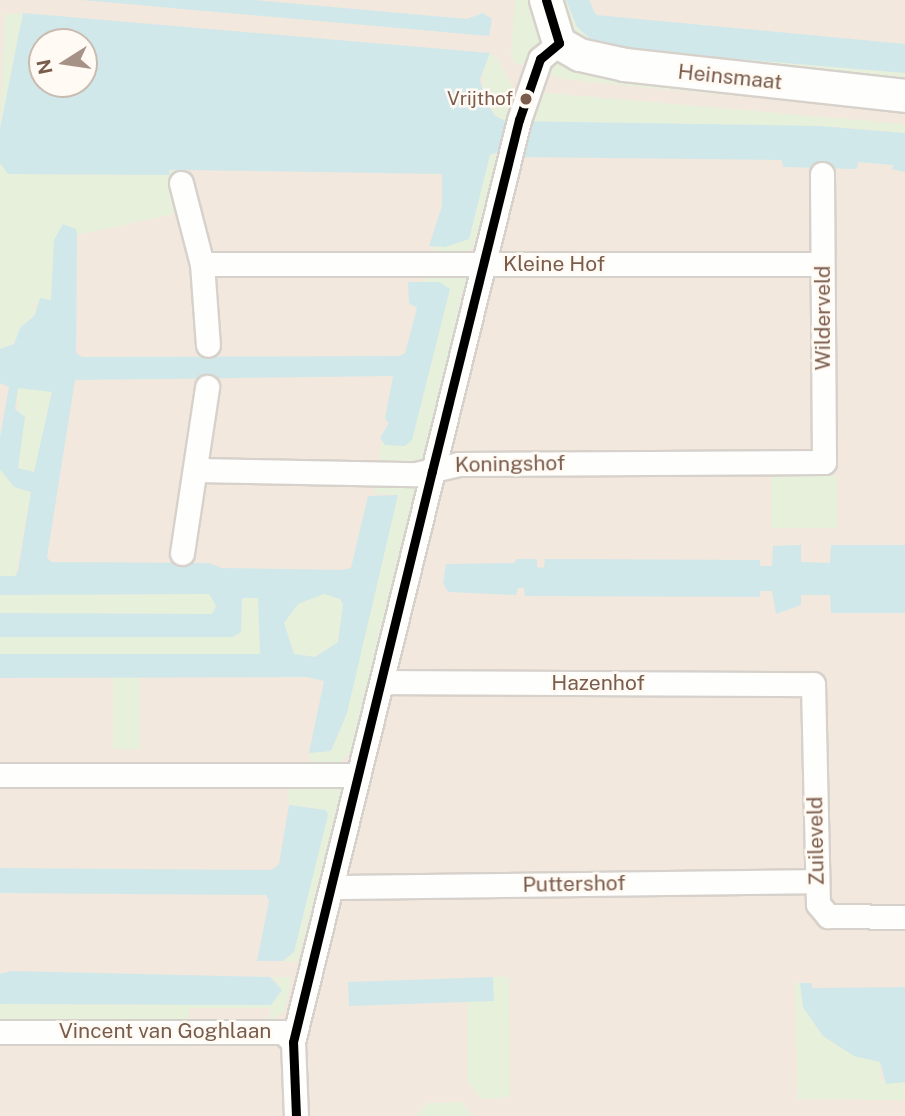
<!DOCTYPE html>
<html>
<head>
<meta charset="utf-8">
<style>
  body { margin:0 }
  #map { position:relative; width:905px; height:1116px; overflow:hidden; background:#f9f5f0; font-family:"Public Sans",sans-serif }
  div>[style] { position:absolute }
  .residential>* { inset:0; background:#f2e8de }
  .green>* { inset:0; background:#e7f0db; transform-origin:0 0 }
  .water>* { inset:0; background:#d0e8ea; transform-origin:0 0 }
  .roads { filter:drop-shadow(2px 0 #d7d1cb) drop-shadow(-2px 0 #d7d1cb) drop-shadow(0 2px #d7d1cb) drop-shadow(0 -2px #d7d1cb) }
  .street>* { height:23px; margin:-11.5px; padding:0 11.5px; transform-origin:11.5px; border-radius:11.5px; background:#fefefd }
  .secondary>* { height:32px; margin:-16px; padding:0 16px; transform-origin:16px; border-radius:16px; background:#fefefd }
  .bus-1>* { height:9px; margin:-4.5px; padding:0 4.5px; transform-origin:4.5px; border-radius:4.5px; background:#000 }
  .dots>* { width:19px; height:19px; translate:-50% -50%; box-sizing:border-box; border:4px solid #fffaf3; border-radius:50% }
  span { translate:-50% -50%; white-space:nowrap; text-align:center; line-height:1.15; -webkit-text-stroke:5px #fffaf3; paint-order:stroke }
  .bus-label { font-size:19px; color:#7a5c4d }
  .right { translate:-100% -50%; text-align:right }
  .street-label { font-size:21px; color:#7a5c4d }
  .north { position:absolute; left:28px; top:28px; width:70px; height:70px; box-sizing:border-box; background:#fffaf3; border:2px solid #cabbb1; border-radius:50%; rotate:258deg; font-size:19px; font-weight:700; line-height:28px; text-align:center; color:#7a5c4d }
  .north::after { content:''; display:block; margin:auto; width:24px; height:32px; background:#a69286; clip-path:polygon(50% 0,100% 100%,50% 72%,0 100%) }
</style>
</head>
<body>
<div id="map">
  <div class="residential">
    <i style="clip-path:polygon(evenodd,0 0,905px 0,905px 1116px,0 1116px,0 0,42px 42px,84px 42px,84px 84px,42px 84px,42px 42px)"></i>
  </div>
  <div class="green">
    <i style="clip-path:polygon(515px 0,536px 0,546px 43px,525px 65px,515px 64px,511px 55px)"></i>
    <i style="clip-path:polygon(557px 0,566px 0,577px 27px,905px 73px,905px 84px,625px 58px,580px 40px)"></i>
    <i style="clip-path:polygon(23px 13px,0 129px,5px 14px)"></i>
    <i style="clip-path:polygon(490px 53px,497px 57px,513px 88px,506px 121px,494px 116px,484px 97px,482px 66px)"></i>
    <i style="clip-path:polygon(560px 55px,905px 102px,905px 112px,569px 80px,541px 73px)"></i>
    <i style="clip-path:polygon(535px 92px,905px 124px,905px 133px,837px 127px,527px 125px)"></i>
    <i style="clip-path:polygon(501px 153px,476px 246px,463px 255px,434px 254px,434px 246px,469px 239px,490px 155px)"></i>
    <i style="clip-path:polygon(0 163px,8px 174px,170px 175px,169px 170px,185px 170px,187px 179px,168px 181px,174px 214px,77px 235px,76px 229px,54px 241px,51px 301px,35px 303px,35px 315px,20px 328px,14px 344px,0 349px)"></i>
    <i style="clip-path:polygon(428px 270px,463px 273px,469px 284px,423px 457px,419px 462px,379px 460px,382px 440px,385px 445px,439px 282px,423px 282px)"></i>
    <i style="clip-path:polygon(18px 388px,52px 391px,35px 472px,18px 468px)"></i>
    <i style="clip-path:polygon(0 469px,17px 488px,31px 492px,15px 576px,0 576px)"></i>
    <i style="left:771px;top:476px;width:66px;height:52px"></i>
    <i style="clip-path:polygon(376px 479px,414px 483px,418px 488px,351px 751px,341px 762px,311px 762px,309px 753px,331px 751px,346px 715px,397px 495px,374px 493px)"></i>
    <i style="clip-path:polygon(324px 593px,340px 599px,343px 605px,338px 642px,315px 657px,294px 654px,284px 623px,298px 604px)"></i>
    <i style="clip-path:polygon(209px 594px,216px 606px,212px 614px,0 613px,0 595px)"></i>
    <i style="clip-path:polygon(242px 597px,259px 598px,260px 654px,0 654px,0 637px,233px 637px,241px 632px)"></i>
    <i style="left:113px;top:678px;width:27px;height:71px"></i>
    <i style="clip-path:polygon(288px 785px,331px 785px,340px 789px,341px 796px,298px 962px,283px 961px,290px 956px,325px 810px,289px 805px)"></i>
    <i style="clip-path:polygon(270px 977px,292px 977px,285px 1011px,270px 1021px,270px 1008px,189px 1008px,189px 1021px,0 1021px,0 1004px,271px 1005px,278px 982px)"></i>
    <i style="clip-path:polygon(493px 977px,509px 977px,510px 1097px,481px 1099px,467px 1080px,467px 1001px,493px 1001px)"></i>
    <i style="clip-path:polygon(795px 983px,800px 983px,803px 1007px,823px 1036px,854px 1056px,880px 1062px,881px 1080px,905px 1082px,905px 1100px,798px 1099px)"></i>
    <i style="clip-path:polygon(462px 1102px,472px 1116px,415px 1116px,428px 1103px)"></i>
  </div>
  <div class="water">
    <i style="clip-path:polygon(82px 0,253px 0,467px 19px,483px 13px,492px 19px,489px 36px)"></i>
    <i style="clip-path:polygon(566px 0,589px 0,596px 15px,905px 44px,905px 73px,620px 49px,596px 44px,577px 27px)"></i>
    <i style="clip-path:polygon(evenodd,23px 13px,490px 53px,480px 79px,484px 97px,495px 116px,506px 121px,819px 126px,905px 133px,905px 172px,892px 169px,893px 165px,859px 162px,859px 158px,857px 169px,783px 167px,782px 160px,519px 157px,498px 152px,490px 155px,469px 239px,445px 247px,429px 246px,442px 206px,442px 174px,185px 170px,169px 170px,170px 175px,8px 174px,0 163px,0 129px,23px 13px,42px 42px,84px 42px,84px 84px,42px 84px,42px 42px)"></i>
    <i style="clip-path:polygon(evenodd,63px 224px,76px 229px,77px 235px,76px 353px,82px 357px,400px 356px,405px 353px,417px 308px,409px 303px,408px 282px,439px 282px,450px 289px,412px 440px,405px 446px,385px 445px,380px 438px,389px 423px,385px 419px,393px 376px,75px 380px,47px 557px,51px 562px,209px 563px,221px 568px,342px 570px,351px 568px,368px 496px,398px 495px,347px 713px,331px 751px,309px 753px,324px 681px,307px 677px,0 678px,0 654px,260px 654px,258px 598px,242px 598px,241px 632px,233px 637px,0 637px,0 613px,212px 614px,216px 606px,209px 594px,0 595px,0 576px,15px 576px,18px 571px,31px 492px,14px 487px,0 469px,0 437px,9px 387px,0 383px,0 349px,14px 344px,20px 328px,35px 315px,40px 298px,51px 300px,54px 240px,63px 224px,18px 388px,52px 392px,34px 472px,18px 468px,25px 417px,15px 409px,18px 388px,63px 224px,324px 594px,340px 599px,343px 605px,338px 642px,315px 657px,294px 654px,284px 623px,298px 604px,324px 594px)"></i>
    <i style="clip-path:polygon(801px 545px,801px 562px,830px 563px,831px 545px,905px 545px,905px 613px,831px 613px,830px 595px,801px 595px,801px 605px,776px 614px,772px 591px,760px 591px,760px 597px,525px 596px,524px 588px,518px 588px,516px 595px,448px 592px,443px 583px,446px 564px,515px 563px,516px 559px,537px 559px,537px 567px,544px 568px,545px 559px,760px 560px,760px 566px,772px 566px,773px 546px)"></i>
    <i style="clip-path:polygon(289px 805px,326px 810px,328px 815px,294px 952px,283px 961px,257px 961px,269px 901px,266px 895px,0 893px,0 868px,272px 870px,279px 864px)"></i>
    <i style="clip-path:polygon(11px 971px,270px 977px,282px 990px,271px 1005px,0 1004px,0 974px)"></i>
    <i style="left:493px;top:977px;width:24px;height:145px;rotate:88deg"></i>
    <i style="clip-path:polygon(800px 983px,812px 983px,812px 988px,905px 987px,905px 1082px,886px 1084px,880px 1062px,854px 1056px,823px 1036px,803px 1007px)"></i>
  </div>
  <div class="roads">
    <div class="street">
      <i style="left:181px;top:183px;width:84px;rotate:75.5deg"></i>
      <i style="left:202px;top:264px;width:81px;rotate:85.8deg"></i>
      <i style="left:202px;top:264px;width:620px"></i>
      <i style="left:198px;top:470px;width:218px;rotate:1.1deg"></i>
      <i style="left:416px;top:474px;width:44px;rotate:-13.1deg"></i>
      <i style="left:459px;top:464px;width:365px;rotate:-0.3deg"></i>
      <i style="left:824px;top:462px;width:288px;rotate:-90.4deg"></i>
      <i style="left:182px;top:553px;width:168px;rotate:-81.4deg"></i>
      <i style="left:383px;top:682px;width:430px;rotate:0.3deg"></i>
      <i style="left:813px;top:684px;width:220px;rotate:88.7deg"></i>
      <i style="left:818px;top:904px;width:16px;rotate:50deg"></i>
      <i style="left:828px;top:916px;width:77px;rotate:0.7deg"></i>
      <i style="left:0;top:775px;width:358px"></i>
      <i style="left:332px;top:887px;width:484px;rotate:-0.7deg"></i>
      <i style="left:0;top:1032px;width:283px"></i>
      <i style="left:283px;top:1032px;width:14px;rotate:45deg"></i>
      <i style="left:293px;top:1042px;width:74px;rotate:87.7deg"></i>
      <i style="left:293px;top:1042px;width:949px;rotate:-76.23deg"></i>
      <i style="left:519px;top:120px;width:65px;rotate:-71deg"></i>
      <i style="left:540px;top:59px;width:25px;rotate:-40deg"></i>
    </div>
    <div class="secondary">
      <i style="left:546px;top:0;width:45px;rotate:73.2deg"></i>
      <i style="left:559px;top:43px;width:24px;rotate:30deg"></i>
      <i style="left:580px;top:55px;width:46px;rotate:12.5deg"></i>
      <i style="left:625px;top:65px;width:282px;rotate:6.3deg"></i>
    </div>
  </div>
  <div class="bus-1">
    <i style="left:296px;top:1116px;width:74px;rotate:-92.3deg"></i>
    <i style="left:293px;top:1042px;width:588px;rotate:-76.32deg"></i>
    <i style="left:432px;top:471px;width:362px;rotate:-76.1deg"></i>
    <i style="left:519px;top:120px;width:65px;rotate:-71deg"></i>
    <i style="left:540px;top:59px;width:25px;rotate:-40deg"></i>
    <i style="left:559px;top:43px;width:45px;rotate:-106.8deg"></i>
  </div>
  <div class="dots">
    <i style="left:526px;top:99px;background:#7a5c4d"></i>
  </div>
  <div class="bus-label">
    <span class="right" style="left:513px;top:99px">Vrijthof</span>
  </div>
  <div class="street-label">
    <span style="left:730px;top:77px;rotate:6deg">Heinsmaat</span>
    <span style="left:554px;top:264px">Kleine Hof</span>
    <span style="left:823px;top:318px;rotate:-90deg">Wilderveld</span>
    <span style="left:510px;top:464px;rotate:-1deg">Koningshof</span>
    <span style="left:598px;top:683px">Hazenhof</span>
    <span style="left:816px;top:841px;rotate:-91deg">Zuileveld</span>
    <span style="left:574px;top:884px;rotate:-1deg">Puttershof</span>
    <span style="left:165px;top:1031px">Vincent van Goghlaan</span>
  </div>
  <div class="north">N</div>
</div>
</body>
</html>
